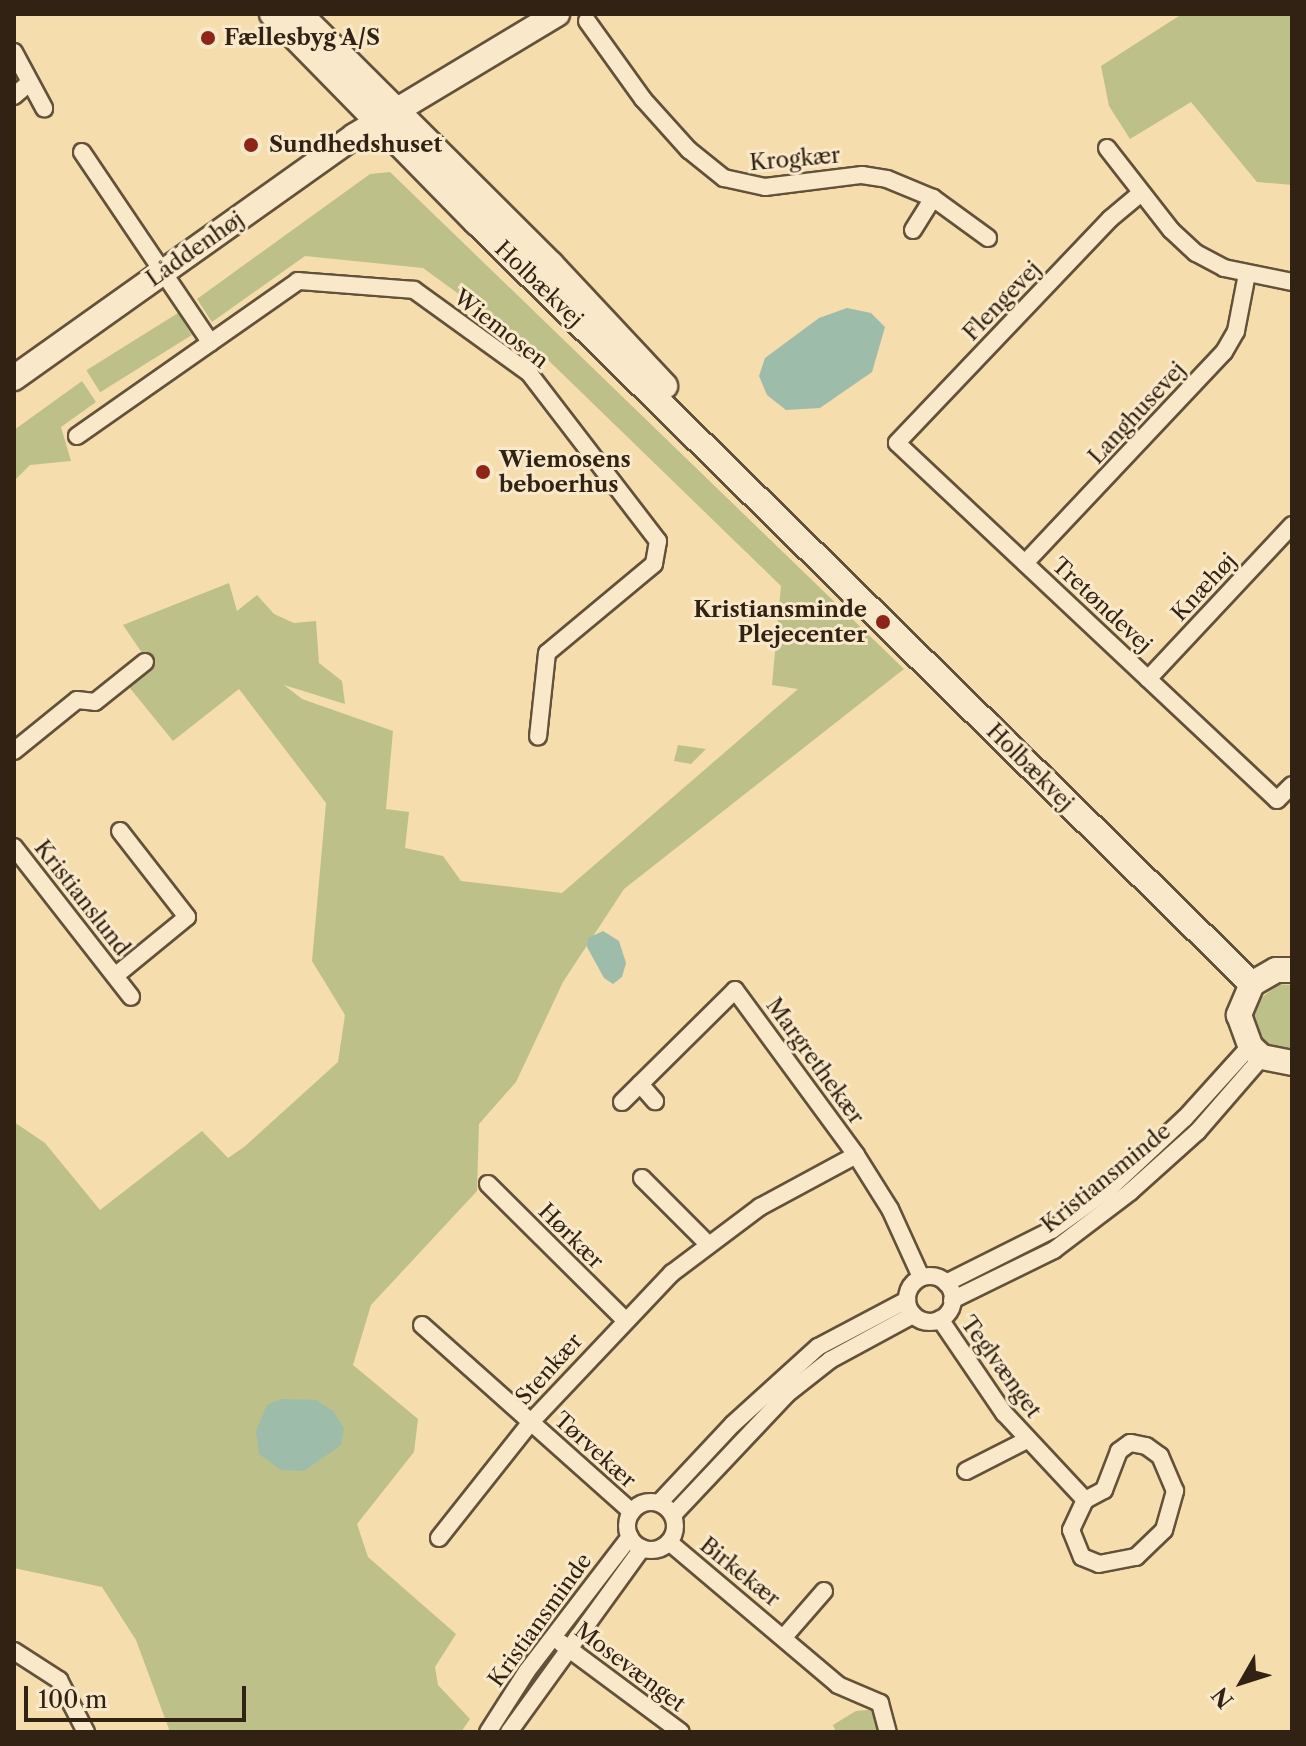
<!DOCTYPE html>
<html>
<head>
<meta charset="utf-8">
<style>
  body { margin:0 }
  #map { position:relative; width:1306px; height:1746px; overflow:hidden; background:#f6ddad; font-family:"Libre Caslon Text",serif }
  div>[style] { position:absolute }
  .green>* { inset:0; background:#bdc089; transform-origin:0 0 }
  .water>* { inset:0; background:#9dbcaa }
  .roads { filter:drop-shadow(2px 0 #63513a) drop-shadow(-2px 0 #63513a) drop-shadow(0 2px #63513a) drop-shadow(0 -2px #63513a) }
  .street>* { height:16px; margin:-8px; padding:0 8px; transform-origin:8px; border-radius:8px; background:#f9e9ca }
  .street>.ring { margin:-8px; padding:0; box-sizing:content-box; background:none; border:16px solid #f9e9ca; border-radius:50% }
  .secondary>* { height:24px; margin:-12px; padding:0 12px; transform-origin:12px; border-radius:12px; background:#f9e9ca }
  .dots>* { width:22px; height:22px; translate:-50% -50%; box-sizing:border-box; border:4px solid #f9e9ca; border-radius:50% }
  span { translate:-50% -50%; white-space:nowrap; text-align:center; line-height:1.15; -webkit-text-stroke:6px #f9e9ca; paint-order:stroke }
  .poi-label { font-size:22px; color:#322213; font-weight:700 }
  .left { translate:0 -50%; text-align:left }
  .right { translate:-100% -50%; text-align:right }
  .street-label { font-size:22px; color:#322213 }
  .frame { position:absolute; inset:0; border:16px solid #322213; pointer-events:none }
  .north { position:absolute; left:1202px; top:1642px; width:80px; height:80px; -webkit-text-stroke:6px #f9e9ca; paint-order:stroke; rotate:231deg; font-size:22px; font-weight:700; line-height:32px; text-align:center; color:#322213 }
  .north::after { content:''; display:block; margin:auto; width:28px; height:36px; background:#322213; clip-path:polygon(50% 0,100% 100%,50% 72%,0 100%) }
  .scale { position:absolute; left:24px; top:1686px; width:222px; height:36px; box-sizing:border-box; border:4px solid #322213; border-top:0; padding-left:10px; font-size:24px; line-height:28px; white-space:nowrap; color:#322213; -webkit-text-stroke:6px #f9e9ca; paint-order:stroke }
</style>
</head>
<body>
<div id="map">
  <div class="green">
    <i style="clip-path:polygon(1182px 14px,1292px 14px,1292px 185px,1257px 182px,1191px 102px,1130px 139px,1109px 106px,1101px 66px)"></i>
    <i style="clip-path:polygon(390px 172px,904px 669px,624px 889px,563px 982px,516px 1082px,479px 1124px,477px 1191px,371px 1305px,353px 1365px,418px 1419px,414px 1452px,357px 1524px,368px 1557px,456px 1634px,435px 1667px,438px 1685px,470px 1719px,461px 1732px,170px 1732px,136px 1640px,102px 1587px,14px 1568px,14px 1122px,45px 1143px,100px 1210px,202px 1131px,228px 1158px,244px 1147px,338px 1062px,345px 1015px,312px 961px,326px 803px,239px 689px,173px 741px,129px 687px,151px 666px,123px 625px,229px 583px,237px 611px,257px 595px,274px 614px,294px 623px,316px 621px,319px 663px,342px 681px,345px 704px,284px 685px,302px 699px,393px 731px,386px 809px,409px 812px,405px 848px,443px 856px,461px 881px,562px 893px,798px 689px,772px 685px,781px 586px,545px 357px,423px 268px,305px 256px,212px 322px,197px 299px,370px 174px)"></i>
    <i style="left:178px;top:313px;width:26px;height:108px;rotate:58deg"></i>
    <i style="clip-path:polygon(82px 381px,96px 402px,61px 427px,71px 461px,30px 465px,14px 481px,14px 430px)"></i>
    <i style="clip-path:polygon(678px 745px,706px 749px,691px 764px,674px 761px)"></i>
    <i style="clip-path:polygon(1279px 984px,1292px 985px,1292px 1048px,1287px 1049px,1266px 1043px,1253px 1025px,1255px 1003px)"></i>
    <i style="clip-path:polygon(877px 1709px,882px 1732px,836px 1732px,833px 1725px,856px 1711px)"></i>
  </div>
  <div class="water">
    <i style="clip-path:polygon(847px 308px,871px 313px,885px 327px,872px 372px,820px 408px,786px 410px,767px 395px,759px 376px,765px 358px,819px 318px)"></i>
    <i style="clip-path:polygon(603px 931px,619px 941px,626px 963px,622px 977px,613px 984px,604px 978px,587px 947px,588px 938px)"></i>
    <i style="clip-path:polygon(282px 1399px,316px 1400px,333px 1411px,344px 1428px,341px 1445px,304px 1471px,281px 1470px,259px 1454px,256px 1431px,267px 1405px)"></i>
  </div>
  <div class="roads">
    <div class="street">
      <i style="left:587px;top:21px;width:96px;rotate:54.3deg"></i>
      <i style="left:643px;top:99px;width:69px;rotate:48deg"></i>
      <i style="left:689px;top:150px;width:45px;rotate:38.7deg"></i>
      <i style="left:724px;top:178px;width:42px;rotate:12.4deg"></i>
      <i style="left:765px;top:187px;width:98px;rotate:-7.1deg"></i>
      <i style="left:862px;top:175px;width:25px;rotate:9deg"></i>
      <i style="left:887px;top:179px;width:50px;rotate:22.4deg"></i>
      <i style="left:933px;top:198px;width:68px;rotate:36deg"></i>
      <i style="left:14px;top:52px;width:64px;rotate:61.8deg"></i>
      <i style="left:14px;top:96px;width:20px;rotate:-41deg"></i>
      <i style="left:1107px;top:148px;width:104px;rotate:52deg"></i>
      <i style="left:1171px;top:230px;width:34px;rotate:43deg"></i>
      <i style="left:1196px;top:253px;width:32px;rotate:28deg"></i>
      <i style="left:1224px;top:268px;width:69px;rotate:11.6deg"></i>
      <i style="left:82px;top:152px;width:230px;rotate:56deg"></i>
      <i style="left:1141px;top:193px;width:40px;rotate:140deg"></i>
      <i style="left:1110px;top:219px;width:309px;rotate:133.6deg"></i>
      <i style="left:897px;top:443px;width:521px;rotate:43.21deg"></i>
      <i style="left:1277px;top:800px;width:21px;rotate:-45deg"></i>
      <i style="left:913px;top:230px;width:38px;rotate:-58deg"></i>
      <i style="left:77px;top:436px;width:270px;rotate:-35deg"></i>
      <i style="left:298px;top:281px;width:116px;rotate:4.4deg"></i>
      <i style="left:414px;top:290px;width:142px;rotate:35.8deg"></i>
      <i style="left:529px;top:373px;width:212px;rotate:52.5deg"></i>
      <i style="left:658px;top:541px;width:23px;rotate:100deg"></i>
      <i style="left:654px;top:564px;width:139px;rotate:140.2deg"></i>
      <i style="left:547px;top:653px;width:84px;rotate:96.1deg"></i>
      <i style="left:1025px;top:563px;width:290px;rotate:-46.7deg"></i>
      <i style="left:1224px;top:352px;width:24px;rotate:-60deg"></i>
      <i style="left:1236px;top:331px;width:58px;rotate:-79.1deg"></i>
      <i style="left:1148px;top:679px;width:211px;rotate:-46.9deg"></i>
      <i style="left:14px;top:751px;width:81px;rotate:-39deg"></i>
      <i style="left:77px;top:700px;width:18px;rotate:6deg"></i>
      <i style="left:95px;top:702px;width:64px;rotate:-38.7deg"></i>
      <i style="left:14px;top:847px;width:190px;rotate:52deg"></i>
      <i style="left:115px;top:976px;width:93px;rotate:-39.3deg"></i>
      <i style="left:187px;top:917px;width:109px;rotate:-127.9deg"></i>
      <i style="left:640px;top:1084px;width:23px;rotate:49deg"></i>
      <i style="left:622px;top:1102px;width:159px;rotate:-44.7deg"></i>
      <i style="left:735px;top:990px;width:205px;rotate:53.7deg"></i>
      <i style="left:856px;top:1155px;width:64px;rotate:57.8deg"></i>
      <i style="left:890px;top:1209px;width:75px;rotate:65.5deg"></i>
      <i style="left:642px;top:1178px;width:92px;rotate:45deg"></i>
      <i style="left:488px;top:1184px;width:192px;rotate:44.8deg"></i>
      <i class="ring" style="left:907px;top:1276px;width:30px;height:30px"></i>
      <i style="left:946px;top:1283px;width:119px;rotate:-26.6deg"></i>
      <i style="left:1052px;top:1230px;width:70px;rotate:-35.7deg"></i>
      <i style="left:1109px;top:1189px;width:104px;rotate:-43.1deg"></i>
      <i style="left:1185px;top:1118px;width:97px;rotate:-47.9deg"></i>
      <i style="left:952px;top:1300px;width:114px;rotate:-26.1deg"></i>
      <i style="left:1054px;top:1250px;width:96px;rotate:-37.3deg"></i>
      <i style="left:1130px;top:1192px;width:91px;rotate:-41.9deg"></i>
      <i style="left:1198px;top:1131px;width:98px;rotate:-49.1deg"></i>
      <i style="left:940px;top:1319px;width:114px;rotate:55.8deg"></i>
      <i style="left:1004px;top:1413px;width:119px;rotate:47deg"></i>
      <i style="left:1085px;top:1500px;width:33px;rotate:115deg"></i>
      <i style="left:1071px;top:1530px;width:29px;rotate:68deg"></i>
      <i style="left:1082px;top:1557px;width:18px;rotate:22deg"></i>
      <i style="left:1099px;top:1564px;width:38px;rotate:-11deg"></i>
      <i style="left:1136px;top:1557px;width:39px;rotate:-44deg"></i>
      <i style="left:1164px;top:1530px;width:41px;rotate:-74.2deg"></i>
      <i style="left:1175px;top:1491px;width:38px;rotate:-113deg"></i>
      <i style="left:1160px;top:1456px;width:17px;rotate:-144deg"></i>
      <i style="left:1146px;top:1446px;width:16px;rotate:-169deg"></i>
      <i style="left:1130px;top:1443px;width:14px;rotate:144deg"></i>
      <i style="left:1119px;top:1451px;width:42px;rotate:111deg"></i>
      <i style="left:1104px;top:1490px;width:21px;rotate:152deg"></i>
      <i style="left:422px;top:1325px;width:281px;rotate:41.7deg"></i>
      <i style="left:966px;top:1471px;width:68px;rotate:-26.9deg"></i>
      <i class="ring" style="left:627px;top:1502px;width:32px;height:32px"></i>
      <i style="left:659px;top:1503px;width:108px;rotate:-46.9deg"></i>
      <i style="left:733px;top:1424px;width:115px;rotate:-42.2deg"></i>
      <i style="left:818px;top:1347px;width:101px;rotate:-27.8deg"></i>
      <i style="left:673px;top:1515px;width:166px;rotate:-46.7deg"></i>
      <i style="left:787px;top:1394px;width:55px;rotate:-38.3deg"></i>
      <i style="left:830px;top:1360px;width:94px;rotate:-28.5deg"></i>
      <i style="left:439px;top:1538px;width:148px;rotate:-51.6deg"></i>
      <i style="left:531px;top:1422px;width:205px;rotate:-46.6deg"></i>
      <i style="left:672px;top:1273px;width:110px;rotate:-36.9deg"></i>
      <i style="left:760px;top:1207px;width:109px;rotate:-28.4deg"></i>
      <i style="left:669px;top:1542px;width:221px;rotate:40.2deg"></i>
      <i style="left:838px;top:1685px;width:46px;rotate:23.2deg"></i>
      <i style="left:880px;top:1703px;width:30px;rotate:75deg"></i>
      <i style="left:784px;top:1637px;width:61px;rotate:-49deg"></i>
      <i style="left:561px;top:1643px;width:149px;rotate:36.6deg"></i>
      <i style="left:14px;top:1651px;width:54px;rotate:32.8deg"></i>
      <i style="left:59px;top:1680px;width:59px;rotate:62.6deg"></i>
      <i style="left:488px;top:1732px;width:72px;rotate:-57.4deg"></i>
      <i style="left:527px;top:1671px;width:169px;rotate:-52.5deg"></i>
      <i style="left:509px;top:1732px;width:227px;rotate:-54.1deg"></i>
    </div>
    <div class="secondary">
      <i style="left:272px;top:14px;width:293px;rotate:45.6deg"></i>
      <i style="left:477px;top:223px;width:1086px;rotate:44.48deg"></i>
      <i style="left:300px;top:14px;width:354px;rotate:44.9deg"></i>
      <i style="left:551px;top:264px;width:167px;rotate:46.9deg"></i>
      <i style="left:14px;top:378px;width:417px;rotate:-35.4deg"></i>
      <i style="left:354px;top:136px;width:237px;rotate:-31deg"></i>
      <i style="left:1292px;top:970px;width:16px;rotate:180deg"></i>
      <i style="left:1276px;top:970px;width:28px;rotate:150deg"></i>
      <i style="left:1252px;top:984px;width:34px;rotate:113deg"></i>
      <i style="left:1239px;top:1015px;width:33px;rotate:70deg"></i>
      <i style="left:1250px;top:1046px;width:16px;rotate:43deg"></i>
      <i style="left:1262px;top:1057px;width:31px;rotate:11deg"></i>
    </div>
  </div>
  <div class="dots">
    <i style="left:208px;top:38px;background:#8f2418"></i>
    <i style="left:251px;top:145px;background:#8f2418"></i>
    <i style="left:483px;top:472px;background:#8f2418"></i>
    <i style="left:883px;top:622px;background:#8f2418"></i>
  </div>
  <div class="poi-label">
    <span class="left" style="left:224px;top:38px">Fællesbyg A/S</span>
    <span class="left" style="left:269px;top:145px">Sundhedshuset</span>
    <span class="left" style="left:499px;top:472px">Wiemosens<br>beboerhus</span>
    <span class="right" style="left:867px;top:622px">Kristiansminde<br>Plejecenter</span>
  </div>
  <div class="street-label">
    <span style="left:795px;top:159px;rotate:-5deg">Krogkær</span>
    <span style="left:195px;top:249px;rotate:-35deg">Låddenhøj</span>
    <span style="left:539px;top:284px;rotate:44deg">Holbækvej</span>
    <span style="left:1002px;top:301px;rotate:-46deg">Flengevej</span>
    <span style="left:501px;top:329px;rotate:38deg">Wiemosen</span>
    <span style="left:1137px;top:413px;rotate:-47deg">Langhusevej</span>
    <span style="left:1204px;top:587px;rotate:-47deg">Knæhøj</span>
    <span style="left:1102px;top:605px;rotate:43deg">Tretøndevej</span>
    <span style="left:1030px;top:767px;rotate:45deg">Holbækvej</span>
    <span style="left:82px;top:898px;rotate:52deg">Kristianslund</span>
    <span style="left:815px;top:1061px;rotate:54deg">Margrethekær</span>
    <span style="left:1106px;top:1178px;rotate:-39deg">Kristiansminde</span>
    <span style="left:571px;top:1236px;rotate:45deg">Hørkær</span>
    <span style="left:1001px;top:1367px;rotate:54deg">Teglvænget</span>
    <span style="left:549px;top:1369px;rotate:-48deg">Stenkær</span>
    <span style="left:595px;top:1450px;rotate:42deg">Tørvekær</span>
    <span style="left:740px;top:1572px;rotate:39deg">Birkekær</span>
    <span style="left:540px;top:1620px;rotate:-54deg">Kristiansminde</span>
    <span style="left:630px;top:1667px;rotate:37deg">Mosevænget</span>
  </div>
  <div class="frame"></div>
  <div class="north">N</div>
  <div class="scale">100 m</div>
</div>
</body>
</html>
